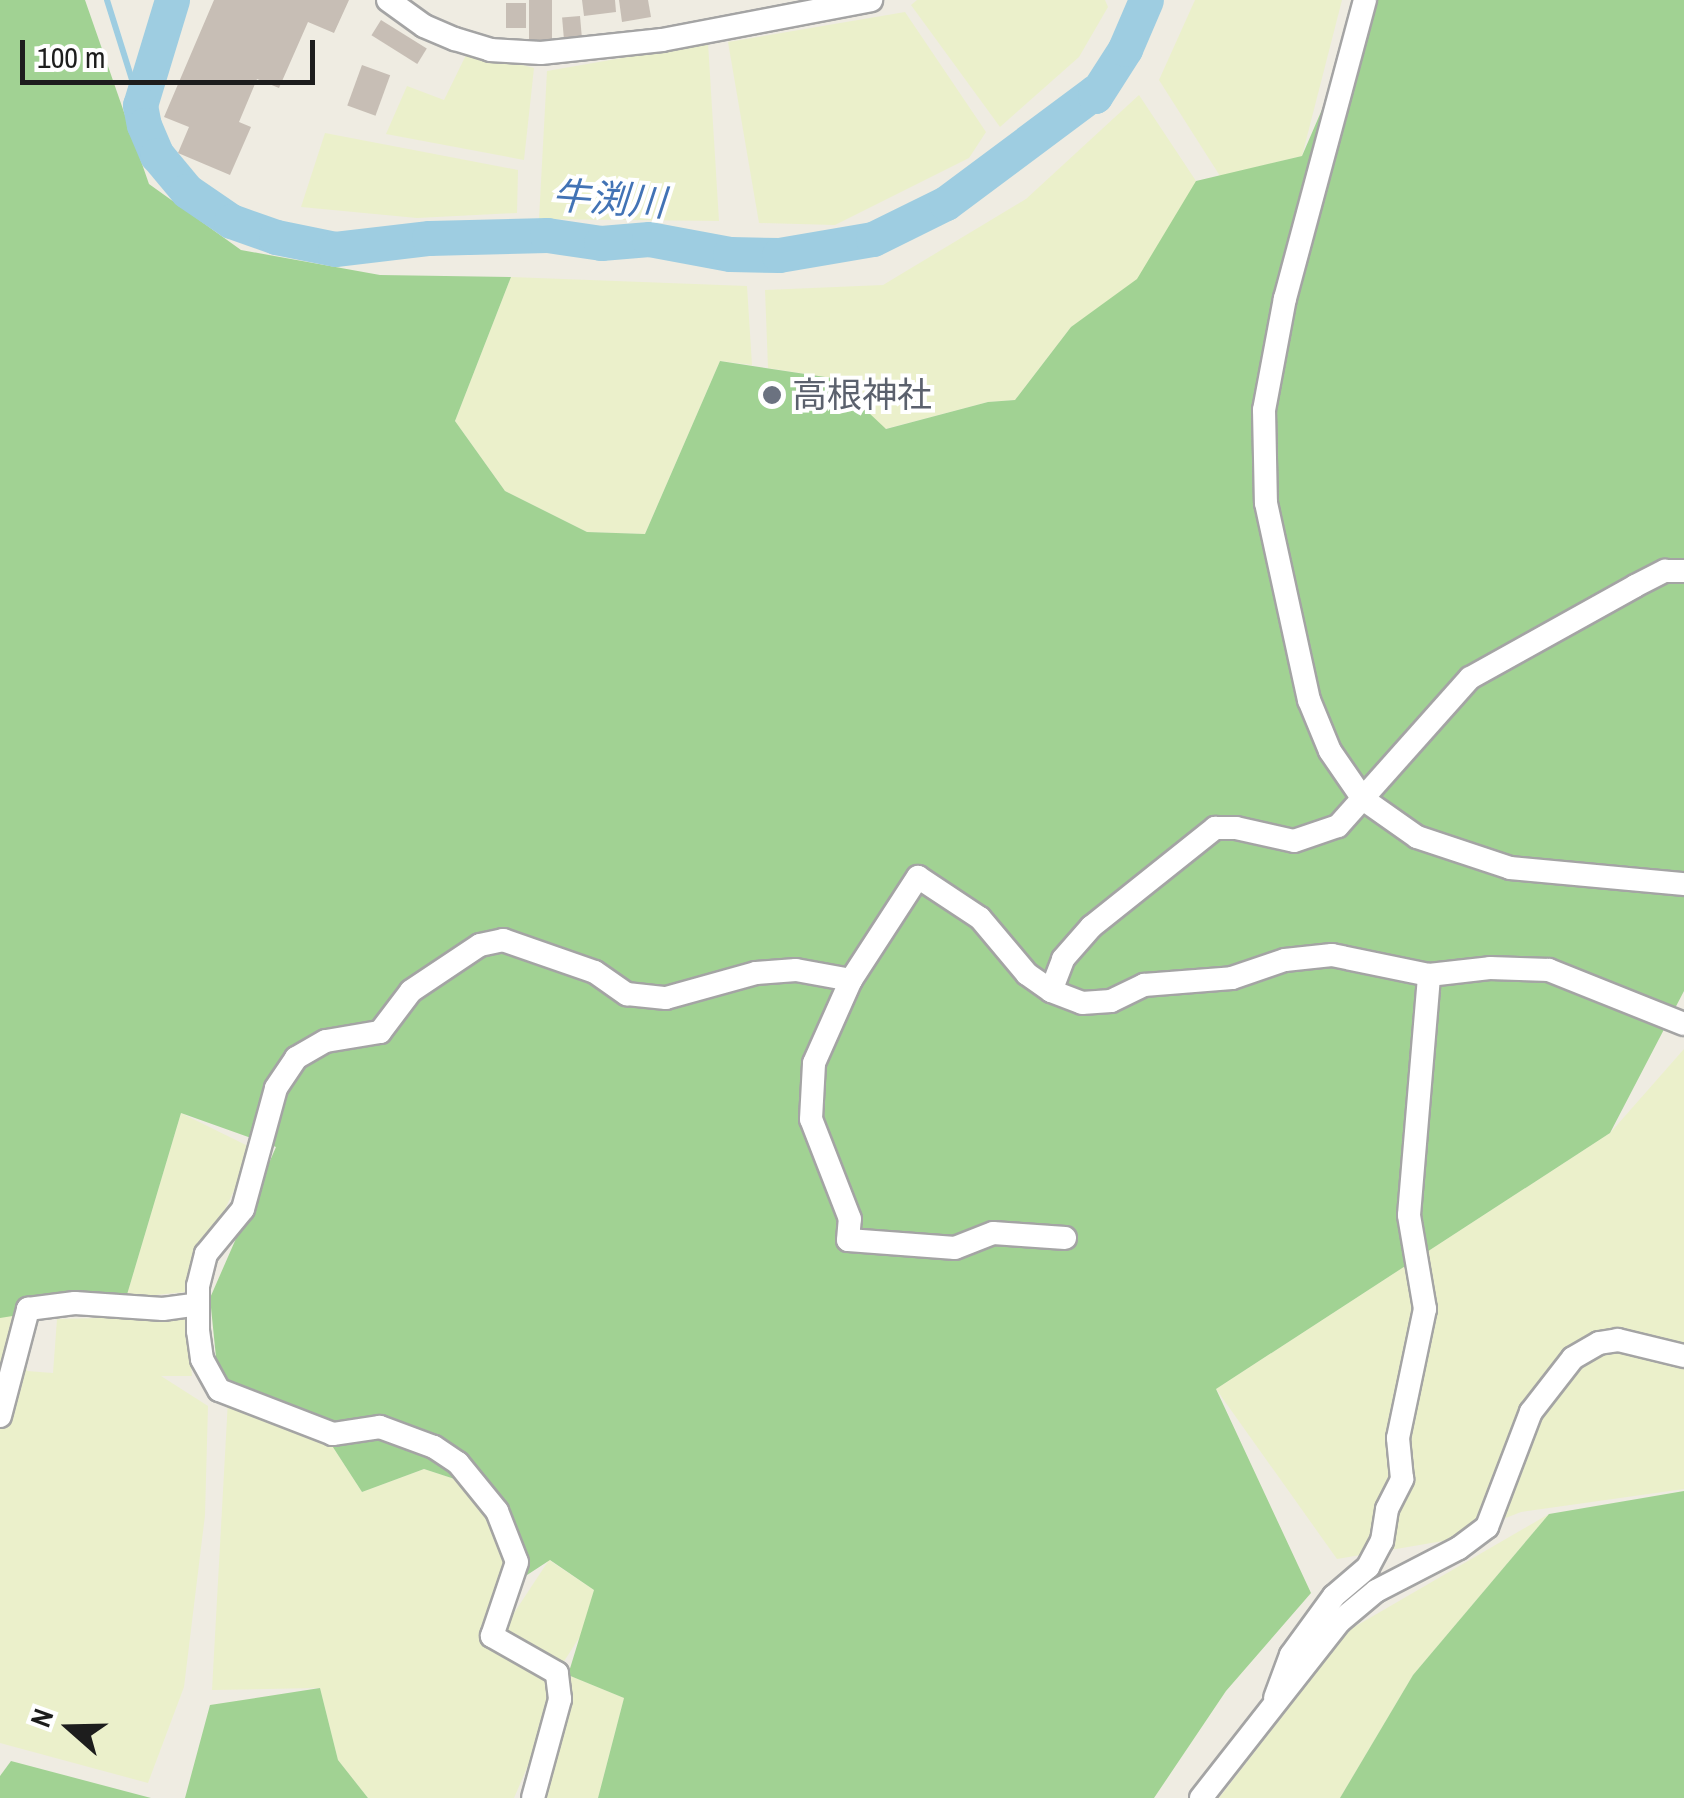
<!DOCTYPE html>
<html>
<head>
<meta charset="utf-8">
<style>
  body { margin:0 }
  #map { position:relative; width:1684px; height:1798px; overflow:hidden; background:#efece2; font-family:"Archivo Narrow","Noto Sans JP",sans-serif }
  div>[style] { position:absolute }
  .farmland>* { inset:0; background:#ebf0cb }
  .forest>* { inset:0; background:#a1d293 }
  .stream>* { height:6px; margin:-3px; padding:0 3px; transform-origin:3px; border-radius:3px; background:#9ecde1 }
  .river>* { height:35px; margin:-17.5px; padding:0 17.5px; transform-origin:17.5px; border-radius:17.5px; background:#9ecde1 }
  .building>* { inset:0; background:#c7beb5; transform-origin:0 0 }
  .roads { filter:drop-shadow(2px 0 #a4a4a4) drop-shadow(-2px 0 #a4a4a4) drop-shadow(0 2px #a4a4a4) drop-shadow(0 -2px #a4a4a4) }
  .minor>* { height:22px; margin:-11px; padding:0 11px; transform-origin:11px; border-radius:11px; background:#fff }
  .dots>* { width:28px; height:28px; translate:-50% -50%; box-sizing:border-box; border:5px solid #fff; border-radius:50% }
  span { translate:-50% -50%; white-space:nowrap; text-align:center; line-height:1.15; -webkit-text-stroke:8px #fff; paint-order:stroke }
  .worship-label { font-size:35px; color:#5b616d }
  .left { translate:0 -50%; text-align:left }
  .water-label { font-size:38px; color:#4273b5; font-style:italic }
  .north { position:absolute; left:20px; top:1678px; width:100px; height:100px; -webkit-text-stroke:8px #fff; paint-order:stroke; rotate:290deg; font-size:28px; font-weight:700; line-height:40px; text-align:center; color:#1d1d1d }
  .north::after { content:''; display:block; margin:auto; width:35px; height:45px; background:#1d1d1d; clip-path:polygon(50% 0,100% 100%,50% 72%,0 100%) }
  .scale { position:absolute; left:20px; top:40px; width:295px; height:45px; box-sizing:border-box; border:5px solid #1d1d1d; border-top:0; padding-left:12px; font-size:30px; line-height:35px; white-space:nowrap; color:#1d1d1d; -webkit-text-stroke:8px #fff; paint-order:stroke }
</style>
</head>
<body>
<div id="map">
  <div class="farmland">
    <i style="clip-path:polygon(917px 0,1105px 0,1108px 7px,1079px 57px,1000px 127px,911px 5px)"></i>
    <i style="clip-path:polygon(1195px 0,1342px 0,1302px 156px,1220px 176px,1159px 80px)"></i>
    <i style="clip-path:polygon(905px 12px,986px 132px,969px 158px,835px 225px,759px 223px,728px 42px)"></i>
    <i style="clip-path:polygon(708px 43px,719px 221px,539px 219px,547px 71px)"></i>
    <i style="clip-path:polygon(468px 51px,534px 68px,524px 160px,386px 134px,407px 86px,444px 100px)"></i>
    <i style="clip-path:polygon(1139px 95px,1196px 181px,1168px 265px,1071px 327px,1015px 400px,988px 402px,885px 429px,832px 378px,768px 368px,765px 290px,883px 285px,1026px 199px)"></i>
    <i style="clip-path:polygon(325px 133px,518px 170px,517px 213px,417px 218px,301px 207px)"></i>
    <i style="clip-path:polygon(511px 277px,747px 286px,752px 365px,720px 361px,645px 534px,587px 532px,505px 491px,455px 421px)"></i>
    <i style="clip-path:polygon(1684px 1049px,1684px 1489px,1521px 1512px,1449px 1540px,1337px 1559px,1216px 1389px,1610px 1133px)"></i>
    <i style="clip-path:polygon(181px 1113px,254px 1149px,185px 1292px,126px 1298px)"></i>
    <i style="clip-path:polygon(22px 1312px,27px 1371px,53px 1373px,57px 1319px,186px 1316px,192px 1376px,161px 1376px,208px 1406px,205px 1515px,184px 1687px,148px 1783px,0 1743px,0 1316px)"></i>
    <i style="clip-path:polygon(228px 1400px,329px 1441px,362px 1492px,424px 1469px,476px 1486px,510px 1570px,482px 1641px,550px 1684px,539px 1740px,514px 1798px,368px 1798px,338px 1760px,320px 1688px,212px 1690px)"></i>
    <i style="clip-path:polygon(1549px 1514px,1413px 1675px,1340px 1798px,1219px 1798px,1349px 1630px)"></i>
    <i style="clip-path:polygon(549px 1560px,594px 1590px,581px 1635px,559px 1669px,502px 1631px)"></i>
    <i style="clip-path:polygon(568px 1675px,624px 1698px,598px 1798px,539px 1798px)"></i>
  </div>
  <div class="forest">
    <i style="clip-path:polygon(0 0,85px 0,149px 184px,241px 250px,380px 275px,511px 277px,455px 421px,505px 491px,587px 532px,645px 534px,720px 361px,832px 378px,886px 429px,988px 402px,1015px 400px,1071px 327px,1137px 279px,1196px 181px,1302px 156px,1369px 0,1684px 0,1684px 991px,1610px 1133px,1216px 1389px,1311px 1593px,1226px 1691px,1154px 1798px,598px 1798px,624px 1698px,568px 1675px,594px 1590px,550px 1560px,527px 1575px,523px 1559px,476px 1486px,424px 1469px,362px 1492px,329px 1441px,218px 1377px,210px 1298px,276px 1147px,181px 1113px,126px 1298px,0 1318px)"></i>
    <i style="clip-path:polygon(1684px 1491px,1684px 1798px,1340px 1798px,1413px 1675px,1549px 1514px)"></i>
    <i style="clip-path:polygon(320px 1688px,338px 1760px,368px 1798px,185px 1798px,210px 1705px)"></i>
    <i style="clip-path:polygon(11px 1761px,151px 1798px,0 1798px,0 1776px)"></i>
  </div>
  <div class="stream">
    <i style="left:107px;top:0;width:110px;rotate:72.6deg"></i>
  </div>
  <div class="river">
    <i style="left:172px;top:0;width:110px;rotate:106.9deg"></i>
    <i style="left:140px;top:105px;width:20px;rotate:79deg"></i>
    <i style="left:144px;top:125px;width:33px;rotate:67deg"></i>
    <i style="left:157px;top:155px;width:47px;rotate:50.2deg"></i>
    <i style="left:187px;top:191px;width:53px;rotate:34.3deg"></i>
    <i style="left:231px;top:221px;width:48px;rotate:19.6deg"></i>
    <i style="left:276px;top:237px;width:60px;rotate:11.5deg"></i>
    <i style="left:335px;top:249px;width:95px;rotate:-6.7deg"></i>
    <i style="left:429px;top:238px;width:118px;rotate:-1.5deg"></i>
    <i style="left:547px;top:235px;width:55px;rotate:8.4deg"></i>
    <i style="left:601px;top:243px;width:48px;rotate:-4.8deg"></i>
    <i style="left:649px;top:239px;width:82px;rotate:10.5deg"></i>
    <i style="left:730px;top:254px;width:49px;rotate:1.2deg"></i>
    <i style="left:779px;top:255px;width:95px;rotate:-9.7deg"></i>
    <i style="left:873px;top:239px;width:81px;rotate:-26.3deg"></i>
    <i style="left:946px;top:203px;width:186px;rotate:-36.7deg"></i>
    <i style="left:1095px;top:92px;width:4px;rotate:90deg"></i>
    <i style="left:1095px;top:96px;width:56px;rotate:-57.4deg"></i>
    <i style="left:1125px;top:49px;width:53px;rotate:-66.8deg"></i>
  </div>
  <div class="building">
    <i style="clip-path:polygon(214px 0,349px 0,334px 33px,308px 22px,279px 88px,257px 79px,239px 122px,251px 127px,230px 175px,178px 153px,189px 127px,164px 117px)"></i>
    <i style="left:529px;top:0;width:23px;height:41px"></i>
    <i style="clip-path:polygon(582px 0,615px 0,616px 12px,584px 16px)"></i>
    <i style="clip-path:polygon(619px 0,648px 0,651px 17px,622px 22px)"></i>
    <i style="left:506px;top:3px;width:20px;height:25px"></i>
    <i style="left:580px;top:16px;width:21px;height:18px;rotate:85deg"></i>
    <i style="left:381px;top:20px;width:54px;height:18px;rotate:32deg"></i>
    <i style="left:362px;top:65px;width:30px;height:43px;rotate:20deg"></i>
  </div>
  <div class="roads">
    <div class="minor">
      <i style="left:388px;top:0;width:44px;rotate:35.8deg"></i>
      <i style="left:424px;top:26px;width:34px;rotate:23deg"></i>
      <i style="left:455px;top:39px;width:37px;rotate:17deg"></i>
      <i style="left:490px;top:50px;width:51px;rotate:3.4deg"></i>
      <i style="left:541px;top:53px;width:122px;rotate:-6.1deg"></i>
      <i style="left:662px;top:40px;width:213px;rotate:-10.8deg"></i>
      <i style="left:1365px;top:0;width:309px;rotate:105deg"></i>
      <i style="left:1285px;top:298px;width:114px;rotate:100.6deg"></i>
      <i style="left:1264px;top:410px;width:93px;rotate:88.8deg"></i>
      <i style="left:1266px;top:503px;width:202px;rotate:77.7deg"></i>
      <i style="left:1309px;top:700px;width:55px;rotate:67.6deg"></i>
      <i style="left:1330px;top:751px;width:58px;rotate:55.5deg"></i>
      <i style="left:1363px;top:799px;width:66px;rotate:35.1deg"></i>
      <i style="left:1417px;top:837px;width:98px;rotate:18.4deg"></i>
      <i style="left:1510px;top:868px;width:175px;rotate:5.3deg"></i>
      <i style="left:1051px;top:991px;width:34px;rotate:-69deg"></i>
      <i style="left:1063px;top:959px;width:43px;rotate:-48.8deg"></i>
      <i style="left:1091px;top:927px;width:159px;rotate:-38.6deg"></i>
      <i style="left:1215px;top:828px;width:21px"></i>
      <i style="left:1236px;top:828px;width:59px;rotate:12.6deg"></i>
      <i style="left:1294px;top:841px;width:46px;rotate:-18.8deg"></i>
      <i style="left:1338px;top:826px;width:198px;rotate:-48.3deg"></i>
      <i style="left:1470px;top:678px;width:189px;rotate:-29.1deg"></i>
      <i style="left:1635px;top:586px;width:34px;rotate:-27deg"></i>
      <i style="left:1665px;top:571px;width:19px"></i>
      <i style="left:1065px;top:1238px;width:72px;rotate:-176deg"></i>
      <i style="left:993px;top:1233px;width:41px;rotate:158.5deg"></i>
      <i style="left:955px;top:1248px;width:107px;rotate:-175.7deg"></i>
      <i style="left:848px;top:1240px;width:21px;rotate:-85deg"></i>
      <i style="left:850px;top:1219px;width:107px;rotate:-111.3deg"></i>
      <i style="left:811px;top:1119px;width:56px;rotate:-86.9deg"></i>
      <i style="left:814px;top:1063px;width:91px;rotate:-66deg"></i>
      <i style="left:851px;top:980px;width:123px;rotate:-57deg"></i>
      <i style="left:918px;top:877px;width:74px;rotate:33.5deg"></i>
      <i style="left:980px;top:918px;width:73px;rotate:50deg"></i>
      <i style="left:1027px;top:974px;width:29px;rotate:35deg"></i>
      <i style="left:1051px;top:991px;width:33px;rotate:21deg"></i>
      <i style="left:1082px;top:1003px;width:29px;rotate:-4deg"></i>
      <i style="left:1111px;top:1001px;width:37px;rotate:-26deg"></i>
      <i style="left:1144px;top:985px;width:88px;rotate:-4.5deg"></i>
      <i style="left:1232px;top:978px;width:56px;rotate:-18.8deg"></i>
      <i style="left:1285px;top:960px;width:47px;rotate:-6.1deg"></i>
      <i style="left:1332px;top:955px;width:99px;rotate:11.7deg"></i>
      <i style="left:1429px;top:975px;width:61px;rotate:-6.5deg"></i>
      <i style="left:1490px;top:968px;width:59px;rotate:1.9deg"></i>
      <i style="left:1549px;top:970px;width:145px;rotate:21.8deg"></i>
      <i style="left:0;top:1416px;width:111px;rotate:-75.3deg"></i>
      <i style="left:28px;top:1309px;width:47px;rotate:-7.3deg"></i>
      <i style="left:75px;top:1303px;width:88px;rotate:3.9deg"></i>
      <i style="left:163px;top:1309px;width:34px;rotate:-8deg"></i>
      <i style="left:1275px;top:1698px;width:46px;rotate:-69.6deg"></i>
      <i style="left:1291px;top:1655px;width:73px;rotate:-53.9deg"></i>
      <i style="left:1334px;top:1596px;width:45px;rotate:-40.5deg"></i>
      <i style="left:1368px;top:1567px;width:30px;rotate:-62deg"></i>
      <i style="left:1382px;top:1541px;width:32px;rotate:-81deg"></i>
      <i style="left:1387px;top:1509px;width:34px;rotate:-63deg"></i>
      <i style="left:1402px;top:1479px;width:41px;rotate:-95.6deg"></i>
      <i style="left:1398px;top:1438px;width:132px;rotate:-78.2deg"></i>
      <i style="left:1425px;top:1309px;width:95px;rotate:-99.7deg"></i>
      <i style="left:1409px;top:1215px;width:241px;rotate:-85.2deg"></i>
      <i style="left:533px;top:1798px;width:103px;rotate:-74.7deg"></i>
      <i style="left:560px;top:1699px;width:26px;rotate:-97deg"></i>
      <i style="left:557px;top:1673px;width:75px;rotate:-150.4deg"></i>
      <i style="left:492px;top:1636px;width:78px;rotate:-71.3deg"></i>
      <i style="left:517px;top:1562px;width:55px;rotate:-111.4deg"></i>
      <i style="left:497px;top:1511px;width:62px;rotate:-129.1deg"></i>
      <i style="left:458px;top:1463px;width:29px;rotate:-146deg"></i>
      <i style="left:434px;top:1447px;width:58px;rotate:-159.7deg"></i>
      <i style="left:380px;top:1427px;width:48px;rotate:171.5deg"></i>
      <i style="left:333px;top:1434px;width:122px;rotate:-158.9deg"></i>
      <i style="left:219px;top:1390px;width:35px;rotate:-119deg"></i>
      <i style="left:202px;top:1359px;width:28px;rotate:-98deg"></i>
      <i style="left:198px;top:1331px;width:45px;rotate:-90deg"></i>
      <i style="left:198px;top:1286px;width:33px;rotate:-76deg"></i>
      <i style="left:206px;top:1254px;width:58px;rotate:-50.6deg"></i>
      <i style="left:243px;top:1209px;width:125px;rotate:-74.7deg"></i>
      <i style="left:276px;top:1088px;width:36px;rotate:-56deg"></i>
      <i style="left:296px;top:1058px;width:34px;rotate:-30deg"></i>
      <i style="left:326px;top:1041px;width:55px;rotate:-9.5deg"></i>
      <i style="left:380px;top:1032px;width:51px;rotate:-52.9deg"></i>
      <i style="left:411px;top:991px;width:83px;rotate:-33.7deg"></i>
      <i style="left:480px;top:945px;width:24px;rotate:-12deg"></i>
      <i style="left:503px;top:940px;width:97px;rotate:19.2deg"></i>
      <i style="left:595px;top:972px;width:39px;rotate:35deg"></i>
      <i style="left:627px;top:994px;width:39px;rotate:6deg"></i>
      <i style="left:666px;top:998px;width:93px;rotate:-15.5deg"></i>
      <i style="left:756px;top:973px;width:40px;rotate:-4.3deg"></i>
      <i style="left:796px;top:970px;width:56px;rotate:10.3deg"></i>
      <i style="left:1201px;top:1798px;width:225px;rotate:-51.9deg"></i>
      <i style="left:1340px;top:1621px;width:47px;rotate:-39.8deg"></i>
      <i style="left:1376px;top:1591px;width:93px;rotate:-27.4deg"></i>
      <i style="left:1459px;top:1548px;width:35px;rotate:-37deg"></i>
      <i style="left:1487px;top:1527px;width:123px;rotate:-69.1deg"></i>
      <i style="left:1531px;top:1412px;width:68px;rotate:-52.1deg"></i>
      <i style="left:1573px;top:1358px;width:30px;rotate:-30deg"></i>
      <i style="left:1599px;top:1343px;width:19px;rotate:-9deg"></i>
      <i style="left:1618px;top:1340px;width:68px;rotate:13.6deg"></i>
    </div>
  </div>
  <div class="dots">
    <i style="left:772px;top:395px;background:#6b7280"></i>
  </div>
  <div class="worship-label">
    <span class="left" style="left:792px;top:395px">高根神社</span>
  </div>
  <div class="water-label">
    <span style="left:609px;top:199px;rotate:4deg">牛渕川</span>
  </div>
  <div class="north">N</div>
  <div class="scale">100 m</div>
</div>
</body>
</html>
